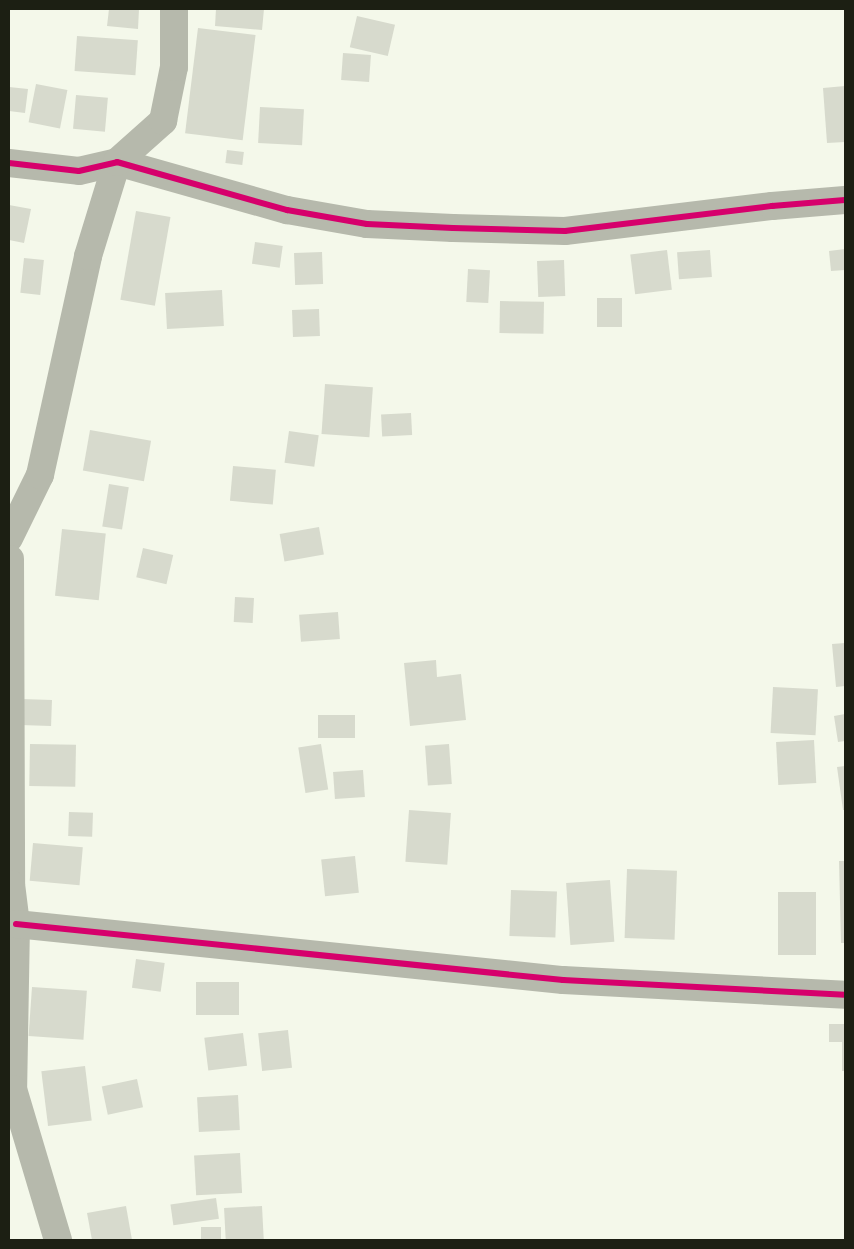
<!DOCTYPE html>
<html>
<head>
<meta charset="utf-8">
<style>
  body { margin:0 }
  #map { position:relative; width:854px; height:1249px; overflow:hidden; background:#f4f8ea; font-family:"Nunito Sans",sans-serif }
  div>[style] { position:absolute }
  .building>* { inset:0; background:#d7dacd; transform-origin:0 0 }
  .street>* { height:28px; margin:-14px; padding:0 14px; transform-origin:14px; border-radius:14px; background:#b6b9ac }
  .cycleway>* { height:6px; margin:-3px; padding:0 3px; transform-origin:3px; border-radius:3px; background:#d6006c }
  span { translate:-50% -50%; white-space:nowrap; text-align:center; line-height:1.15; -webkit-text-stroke:4px #fff; paint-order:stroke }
  .frame { position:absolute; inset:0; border:10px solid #1c1f13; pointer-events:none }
</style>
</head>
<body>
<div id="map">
  <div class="building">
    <i style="clip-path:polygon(109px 9px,139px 9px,138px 29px,107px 26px)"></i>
    <i style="clip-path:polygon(216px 9px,264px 9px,262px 30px,215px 26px)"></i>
    <i style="left:357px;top:16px;width:39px;height:32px;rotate:13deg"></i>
    <i style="left:198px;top:28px;width:58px;height:106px;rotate:7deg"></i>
    <i style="left:77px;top:36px;width:61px;height:35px;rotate:4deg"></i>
    <i style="left:343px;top:53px;width:28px;height:27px;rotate:4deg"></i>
    <i style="left:36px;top:84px;width:32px;height:39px;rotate:11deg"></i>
    <i style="clip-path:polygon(845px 86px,845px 142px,827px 143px,823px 88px)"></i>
    <i style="clip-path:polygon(9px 87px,28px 89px,25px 113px,9px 111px)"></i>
    <i style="left:76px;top:95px;width:32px;height:34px;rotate:5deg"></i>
    <i style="left:260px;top:107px;width:44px;height:36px;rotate:3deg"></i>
    <i style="left:227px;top:150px;width:17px;height:13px;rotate:7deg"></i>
    <i style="clip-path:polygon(9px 205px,31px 209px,24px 243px,9px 240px)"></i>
    <i style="left:136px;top:211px;width:35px;height:90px;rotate:10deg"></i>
    <i style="left:255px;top:242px;width:28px;height:22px;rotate:8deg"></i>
    <i style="clip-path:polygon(845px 249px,845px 270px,831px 271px,829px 251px)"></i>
    <i style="left:667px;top:250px;width:40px;height:37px;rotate:83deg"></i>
    <i style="left:710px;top:250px;width:27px;height:33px;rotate:86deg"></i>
    <i style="left:322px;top:252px;width:32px;height:28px;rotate:88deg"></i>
    <i style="left:24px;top:258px;width:20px;height:35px;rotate:6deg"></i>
    <i style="left:564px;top:260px;width:36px;height:27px;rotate:88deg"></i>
    <i style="left:468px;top:269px;width:22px;height:33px;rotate:3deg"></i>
    <i style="left:222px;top:290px;width:36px;height:57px;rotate:87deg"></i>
    <i style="left:597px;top:298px;width:25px;height:29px"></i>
    <i style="left:500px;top:301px;width:44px;height:32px;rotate:1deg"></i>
    <i style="left:319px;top:309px;width:27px;height:27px;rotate:88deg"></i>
    <i style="left:325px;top:384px;width:48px;height:50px;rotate:4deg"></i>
    <i style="left:411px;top:413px;width:22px;height:30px;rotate:87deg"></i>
    <i style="left:90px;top:430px;width:62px;height:41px;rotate:10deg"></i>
    <i style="left:289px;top:431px;width:30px;height:32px;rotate:8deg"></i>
    <i style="left:233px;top:466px;width:43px;height:35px;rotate:5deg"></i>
    <i style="left:109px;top:484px;width:20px;height:43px;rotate:9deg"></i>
    <i style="left:319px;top:527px;width:28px;height:40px;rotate:80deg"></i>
    <i style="left:62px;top:529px;width:44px;height:67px;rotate:6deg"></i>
    <i style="left:143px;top:548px;width:31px;height:30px;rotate:13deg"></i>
    <i style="left:235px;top:597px;width:19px;height:25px;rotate:3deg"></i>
    <i style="left:338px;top:612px;width:27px;height:39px;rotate:86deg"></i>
    <i style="clip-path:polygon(845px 643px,845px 686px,836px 687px,832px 644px)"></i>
    <i style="clip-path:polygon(436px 660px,437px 677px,461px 674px,466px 720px,410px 726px,404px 663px)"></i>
    <i style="left:773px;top:687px;width:45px;height:46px;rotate:3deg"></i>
    <i style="left:21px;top:699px;width:31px;height:26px;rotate:2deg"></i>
    <i style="clip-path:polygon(845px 714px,845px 741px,838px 742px,834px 716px)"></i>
    <i style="left:355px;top:715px;width:23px;height:37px;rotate:90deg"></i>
    <i style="left:814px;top:740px;width:43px;height:38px;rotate:87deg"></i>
    <i style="left:30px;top:744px;width:46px;height:42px;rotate:1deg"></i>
    <i style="left:321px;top:744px;width:46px;height:23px;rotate:81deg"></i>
    <i style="left:449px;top:744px;width:40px;height:24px;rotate:86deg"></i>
    <i style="clip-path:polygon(845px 766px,845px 810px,843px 810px,837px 767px)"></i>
    <i style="left:363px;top:770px;width:27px;height:30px;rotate:86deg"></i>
    <i style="left:409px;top:810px;width:42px;height:52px;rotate:4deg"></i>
    <i style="left:69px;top:812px;width:24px;height:24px;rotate:2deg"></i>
    <i style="left:33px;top:843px;width:50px;height:38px;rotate:5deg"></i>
    <i style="left:355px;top:856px;width:37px;height:34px;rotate:84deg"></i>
    <i style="clip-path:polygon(839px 861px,845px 861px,845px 943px,841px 943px)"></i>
    <i style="left:627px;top:869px;width:50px;height:69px;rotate:2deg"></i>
    <i style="left:610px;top:880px;width:62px;height:44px;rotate:86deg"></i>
    <i style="left:511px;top:890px;width:46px;height:46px;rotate:2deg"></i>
    <i style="left:778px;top:892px;width:38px;height:63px"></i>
    <i style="left:136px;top:959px;width:29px;height:29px;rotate:8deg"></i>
    <i style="left:239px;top:982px;width:33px;height:43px;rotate:90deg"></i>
    <i style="left:32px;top:987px;width:55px;height:49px;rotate:4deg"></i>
    <i style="clip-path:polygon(829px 1024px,845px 1024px,845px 1071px,842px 1071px,842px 1042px,829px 1042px)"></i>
    <i style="left:288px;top:1030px;width:38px;height:30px;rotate:84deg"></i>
    <i style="left:243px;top:1033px;width:33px;height:39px;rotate:83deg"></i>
    <i style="left:85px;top:1066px;width:55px;height:44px;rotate:83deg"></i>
    <i style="left:137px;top:1079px;width:29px;height:36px;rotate:78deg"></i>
    <i style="left:238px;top:1095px;width:35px;height:41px;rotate:87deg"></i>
    <i style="left:240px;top:1153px;width:40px;height:46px;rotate:87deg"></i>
    <i style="left:216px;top:1198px;width:21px;height:46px;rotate:82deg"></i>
    <i style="clip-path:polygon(126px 1206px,132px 1240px,92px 1240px,87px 1213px)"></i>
    <i style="left:262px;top:1206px;width:34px;height:38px;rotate:87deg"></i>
    <i style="left:201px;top:1227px;width:20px;height:13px"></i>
  </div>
  <div class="street">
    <i style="left:9px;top:163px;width:70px;rotate:6.5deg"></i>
    <i style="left:79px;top:171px;width:39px;rotate:-13deg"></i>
    <i style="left:117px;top:162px;width:177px;rotate:15.8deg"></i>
    <i style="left:287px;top:210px;width:81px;rotate:9.9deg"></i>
    <i style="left:367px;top:224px;width:86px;rotate:2.7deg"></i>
    <i style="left:453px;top:228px;width:112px;rotate:1.5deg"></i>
    <i style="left:565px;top:231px;width:209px;rotate:-6.9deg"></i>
    <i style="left:772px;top:206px;width:73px;rotate:-4.7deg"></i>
    <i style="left:9px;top:538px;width:70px;rotate:-63.8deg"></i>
    <i style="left:40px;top:475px;width:224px;rotate:-77.6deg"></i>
    <i style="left:88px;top:256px;width:98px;rotate:-72.9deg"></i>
    <i style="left:117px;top:162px;width:62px;rotate:-41.7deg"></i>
    <i style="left:163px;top:121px;width:55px;rotate:-78.5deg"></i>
    <i style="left:174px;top:67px;width:58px;rotate:-90deg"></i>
    <i style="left:10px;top:559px;width:325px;rotate:89.8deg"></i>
    <i style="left:11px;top:884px;width:40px;rotate:82.9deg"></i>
    <i style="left:16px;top:924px;width:165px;rotate:91deg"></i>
    <i style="left:13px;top:1089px;width:158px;rotate:73.4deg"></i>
    <i style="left:16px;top:924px;width:550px;rotate:5.85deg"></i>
    <i style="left:563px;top:980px;width:282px;rotate:3deg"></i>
  </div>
  <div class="cycleway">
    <i style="left:9px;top:163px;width:70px;rotate:6.5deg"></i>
    <i style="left:79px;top:171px;width:39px;rotate:-13deg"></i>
    <i style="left:117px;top:162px;width:177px;rotate:15.8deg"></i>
    <i style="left:287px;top:210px;width:81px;rotate:9.9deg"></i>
    <i style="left:367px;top:224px;width:86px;rotate:2.7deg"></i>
    <i style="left:453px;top:228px;width:112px;rotate:1.5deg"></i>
    <i style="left:565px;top:231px;width:209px;rotate:-6.9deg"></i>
    <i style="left:772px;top:206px;width:73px;rotate:-4.7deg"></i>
    <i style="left:16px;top:924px;width:550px;rotate:5.85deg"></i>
    <i style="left:563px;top:980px;width:282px;rotate:3deg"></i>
  </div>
  <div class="frame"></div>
</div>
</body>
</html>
